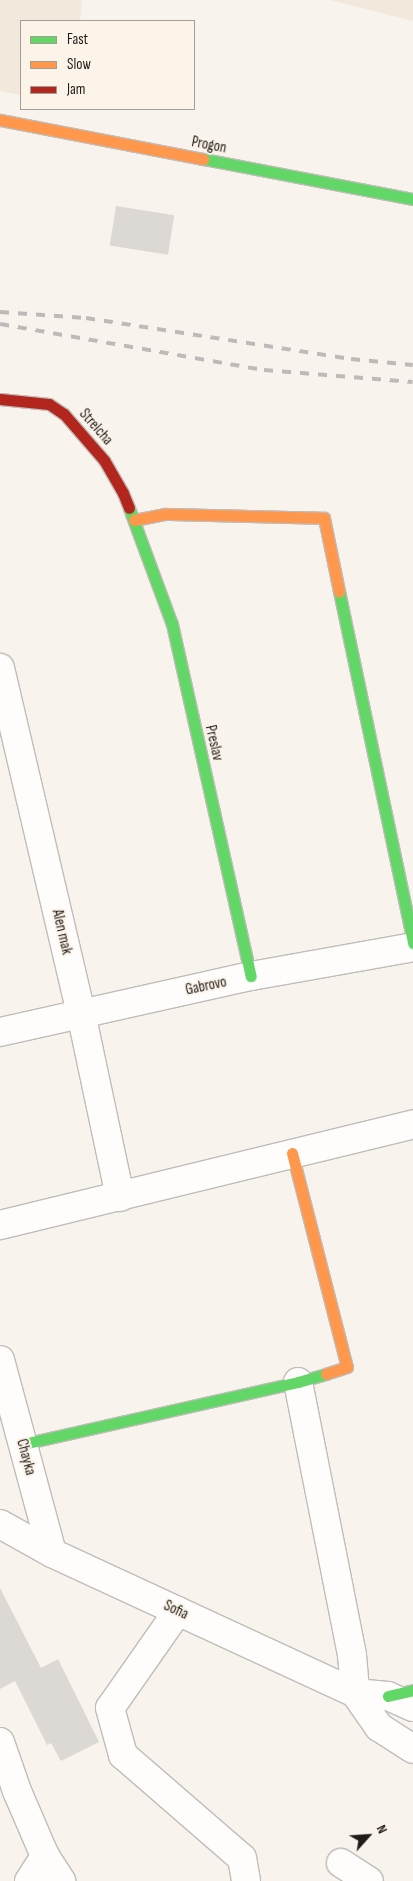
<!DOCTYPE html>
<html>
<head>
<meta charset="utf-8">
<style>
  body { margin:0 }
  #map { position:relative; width:413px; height:1881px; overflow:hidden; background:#f8f3ed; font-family:"Sofia Sans Condensed",sans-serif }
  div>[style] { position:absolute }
  .built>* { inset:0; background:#f2e8dc }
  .building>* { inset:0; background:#dcd8d4; transform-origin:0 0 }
  .roads { filter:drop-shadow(1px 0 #c0bdb9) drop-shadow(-1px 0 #c0bdb9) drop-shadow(0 1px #c0bdb9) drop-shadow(0 -1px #c0bdb9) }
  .street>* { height:28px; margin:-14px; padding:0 14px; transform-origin:14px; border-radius:14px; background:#fefdfc }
  .fast>* { height:11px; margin:-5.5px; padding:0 5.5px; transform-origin:5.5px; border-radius:5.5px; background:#63d668 }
  .slow>* { height:11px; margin:-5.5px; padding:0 5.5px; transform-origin:5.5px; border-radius:5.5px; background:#ff974d }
  .jam>* { height:11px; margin:-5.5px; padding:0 5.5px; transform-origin:5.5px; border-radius:5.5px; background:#b3261e }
  .rail>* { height:4px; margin-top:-2px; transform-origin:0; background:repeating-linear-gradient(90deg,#bcbbb9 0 9px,transparent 0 18px) }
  span { translate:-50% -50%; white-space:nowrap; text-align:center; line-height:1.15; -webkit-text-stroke:4px #fcf3e9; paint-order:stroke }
  .street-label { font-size:15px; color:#1e1b18 }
  .legend { position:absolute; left:20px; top:20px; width:175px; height:90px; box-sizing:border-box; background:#fcf3e9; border:1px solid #a39d95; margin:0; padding:6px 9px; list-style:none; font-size:15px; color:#1e1b18 }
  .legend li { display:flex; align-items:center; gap:10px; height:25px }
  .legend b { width:25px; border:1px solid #a39d95 }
  .north { position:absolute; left:343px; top:1811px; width:50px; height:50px; -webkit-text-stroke:4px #fcf3e9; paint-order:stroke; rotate:64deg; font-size:14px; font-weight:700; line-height:20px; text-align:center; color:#1e1b18 }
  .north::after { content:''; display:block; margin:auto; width:18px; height:22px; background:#1e1b18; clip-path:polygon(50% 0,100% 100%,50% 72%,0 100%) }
</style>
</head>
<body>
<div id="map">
  <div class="built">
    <i style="clip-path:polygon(0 0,82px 0,80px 21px,21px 21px,21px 95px,0 91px)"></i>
    <i style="clip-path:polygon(330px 0,413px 0,413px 21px)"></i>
  </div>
  <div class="building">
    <i style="left:116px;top:206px;width:59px;height:40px;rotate:9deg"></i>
    <i style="clip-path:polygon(0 1588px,41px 1668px,58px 1659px,99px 1742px,61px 1761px,51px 1743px,47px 1745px,15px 1681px,0 1689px)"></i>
  </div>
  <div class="roads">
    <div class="street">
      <i style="left:0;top:668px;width:354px;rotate:76.8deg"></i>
      <i style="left:81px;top:1013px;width:188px;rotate:78deg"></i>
      <i style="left:0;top:1032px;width:257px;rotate:-12.6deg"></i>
      <i style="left:251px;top:976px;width:165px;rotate:-10.1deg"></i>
      <i style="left:0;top:1225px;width:425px;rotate:-13.7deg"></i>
      <i style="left:0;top:1360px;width:200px;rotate:74.9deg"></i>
      <i style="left:298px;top:1382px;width:278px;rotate:78.8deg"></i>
      <i style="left:352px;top:1655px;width:38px;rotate:85deg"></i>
      <i style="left:355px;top:1693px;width:42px;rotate:54.8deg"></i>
      <i style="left:379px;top:1727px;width:40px;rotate:32.9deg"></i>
      <i style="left:0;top:1524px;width:60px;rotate:29.1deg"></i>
      <i style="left:52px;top:1553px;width:334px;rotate:24.8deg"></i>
      <i style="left:355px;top:1693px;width:33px;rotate:5deg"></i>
      <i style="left:388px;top:1696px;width:27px;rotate:24deg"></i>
      <i style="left:178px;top:1611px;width:118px;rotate:125deg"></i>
      <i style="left:110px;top:1708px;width:49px;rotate:74.5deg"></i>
      <i style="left:123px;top:1755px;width:157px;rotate:40.9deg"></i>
      <i style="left:242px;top:1858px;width:23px;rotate:80deg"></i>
      <i style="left:0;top:1742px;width:52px;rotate:70.9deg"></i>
      <i style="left:17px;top:1791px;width:71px;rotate:66.7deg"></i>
      <i style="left:45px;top:1856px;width:30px;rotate:57deg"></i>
      <i style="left:341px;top:1863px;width:33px;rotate:33deg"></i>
      <i style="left:29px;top:1881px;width:30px;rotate:-57deg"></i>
    </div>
    <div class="fast">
      <i style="left:203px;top:159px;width:214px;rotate:10.8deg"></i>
      <i style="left:129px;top:508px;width:124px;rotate:69.7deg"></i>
      <i style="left:172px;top:624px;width:361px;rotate:77.4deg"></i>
      <i style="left:339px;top:591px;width:360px;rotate:78.1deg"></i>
      <i style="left:23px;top:1444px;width:282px;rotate:-12.7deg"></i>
      <i style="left:298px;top:1382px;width:29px;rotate:-16deg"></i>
      <i style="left:388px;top:1696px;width:26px;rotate:-13deg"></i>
    </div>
    <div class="slow">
      <i style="left:0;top:120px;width:207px;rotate:10.9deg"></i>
      <i style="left:134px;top:520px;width:32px;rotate:-11deg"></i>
      <i style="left:165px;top:514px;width:159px;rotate:1.4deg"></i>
      <i style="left:324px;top:518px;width:75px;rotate:78.4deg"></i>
      <i style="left:292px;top:1153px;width:221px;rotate:75.6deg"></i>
      <i style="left:347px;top:1367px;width:22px;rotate:162deg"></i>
    </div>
    <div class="jam">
      <i style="left:0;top:399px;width:49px;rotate:5.8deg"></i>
      <i style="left:49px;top:404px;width:18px;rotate:34deg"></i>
      <i style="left:64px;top:414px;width:61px;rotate:49deg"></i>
      <i style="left:104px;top:460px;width:38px;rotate:60deg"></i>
      <i style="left:123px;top:493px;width:16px;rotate:68deg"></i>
    </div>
  </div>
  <div class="rail">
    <i style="left:0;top:312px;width:86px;rotate:4deg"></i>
    <i style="left:86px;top:318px;width:268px;rotate:8.8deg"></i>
    <i style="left:351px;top:359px;width:62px;rotate:5.5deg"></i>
    <i style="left:0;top:324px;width:268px;rotate:9.9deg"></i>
    <i style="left:264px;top:370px;width:149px;rotate:4.6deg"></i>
  </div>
  <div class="street-label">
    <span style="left:209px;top:145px;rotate:11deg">Progon</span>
    <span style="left:96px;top:427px;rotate:49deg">Strelcha</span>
    <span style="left:214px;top:743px;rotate:77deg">Preslav</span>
    <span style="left:62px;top:932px;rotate:77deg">Alen mak</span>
    <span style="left:206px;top:986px;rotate:-12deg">Gabrovo</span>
    <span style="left:26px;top:1457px;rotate:75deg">Chayka</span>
    <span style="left:176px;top:1610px;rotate:25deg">Sofia</span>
  </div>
  <ul class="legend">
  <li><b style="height:6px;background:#63d668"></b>Fast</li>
  <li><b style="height:6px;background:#ff974d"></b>Slow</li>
  <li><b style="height:6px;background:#b3261e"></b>Jam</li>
  </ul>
  <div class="north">N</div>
</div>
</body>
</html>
